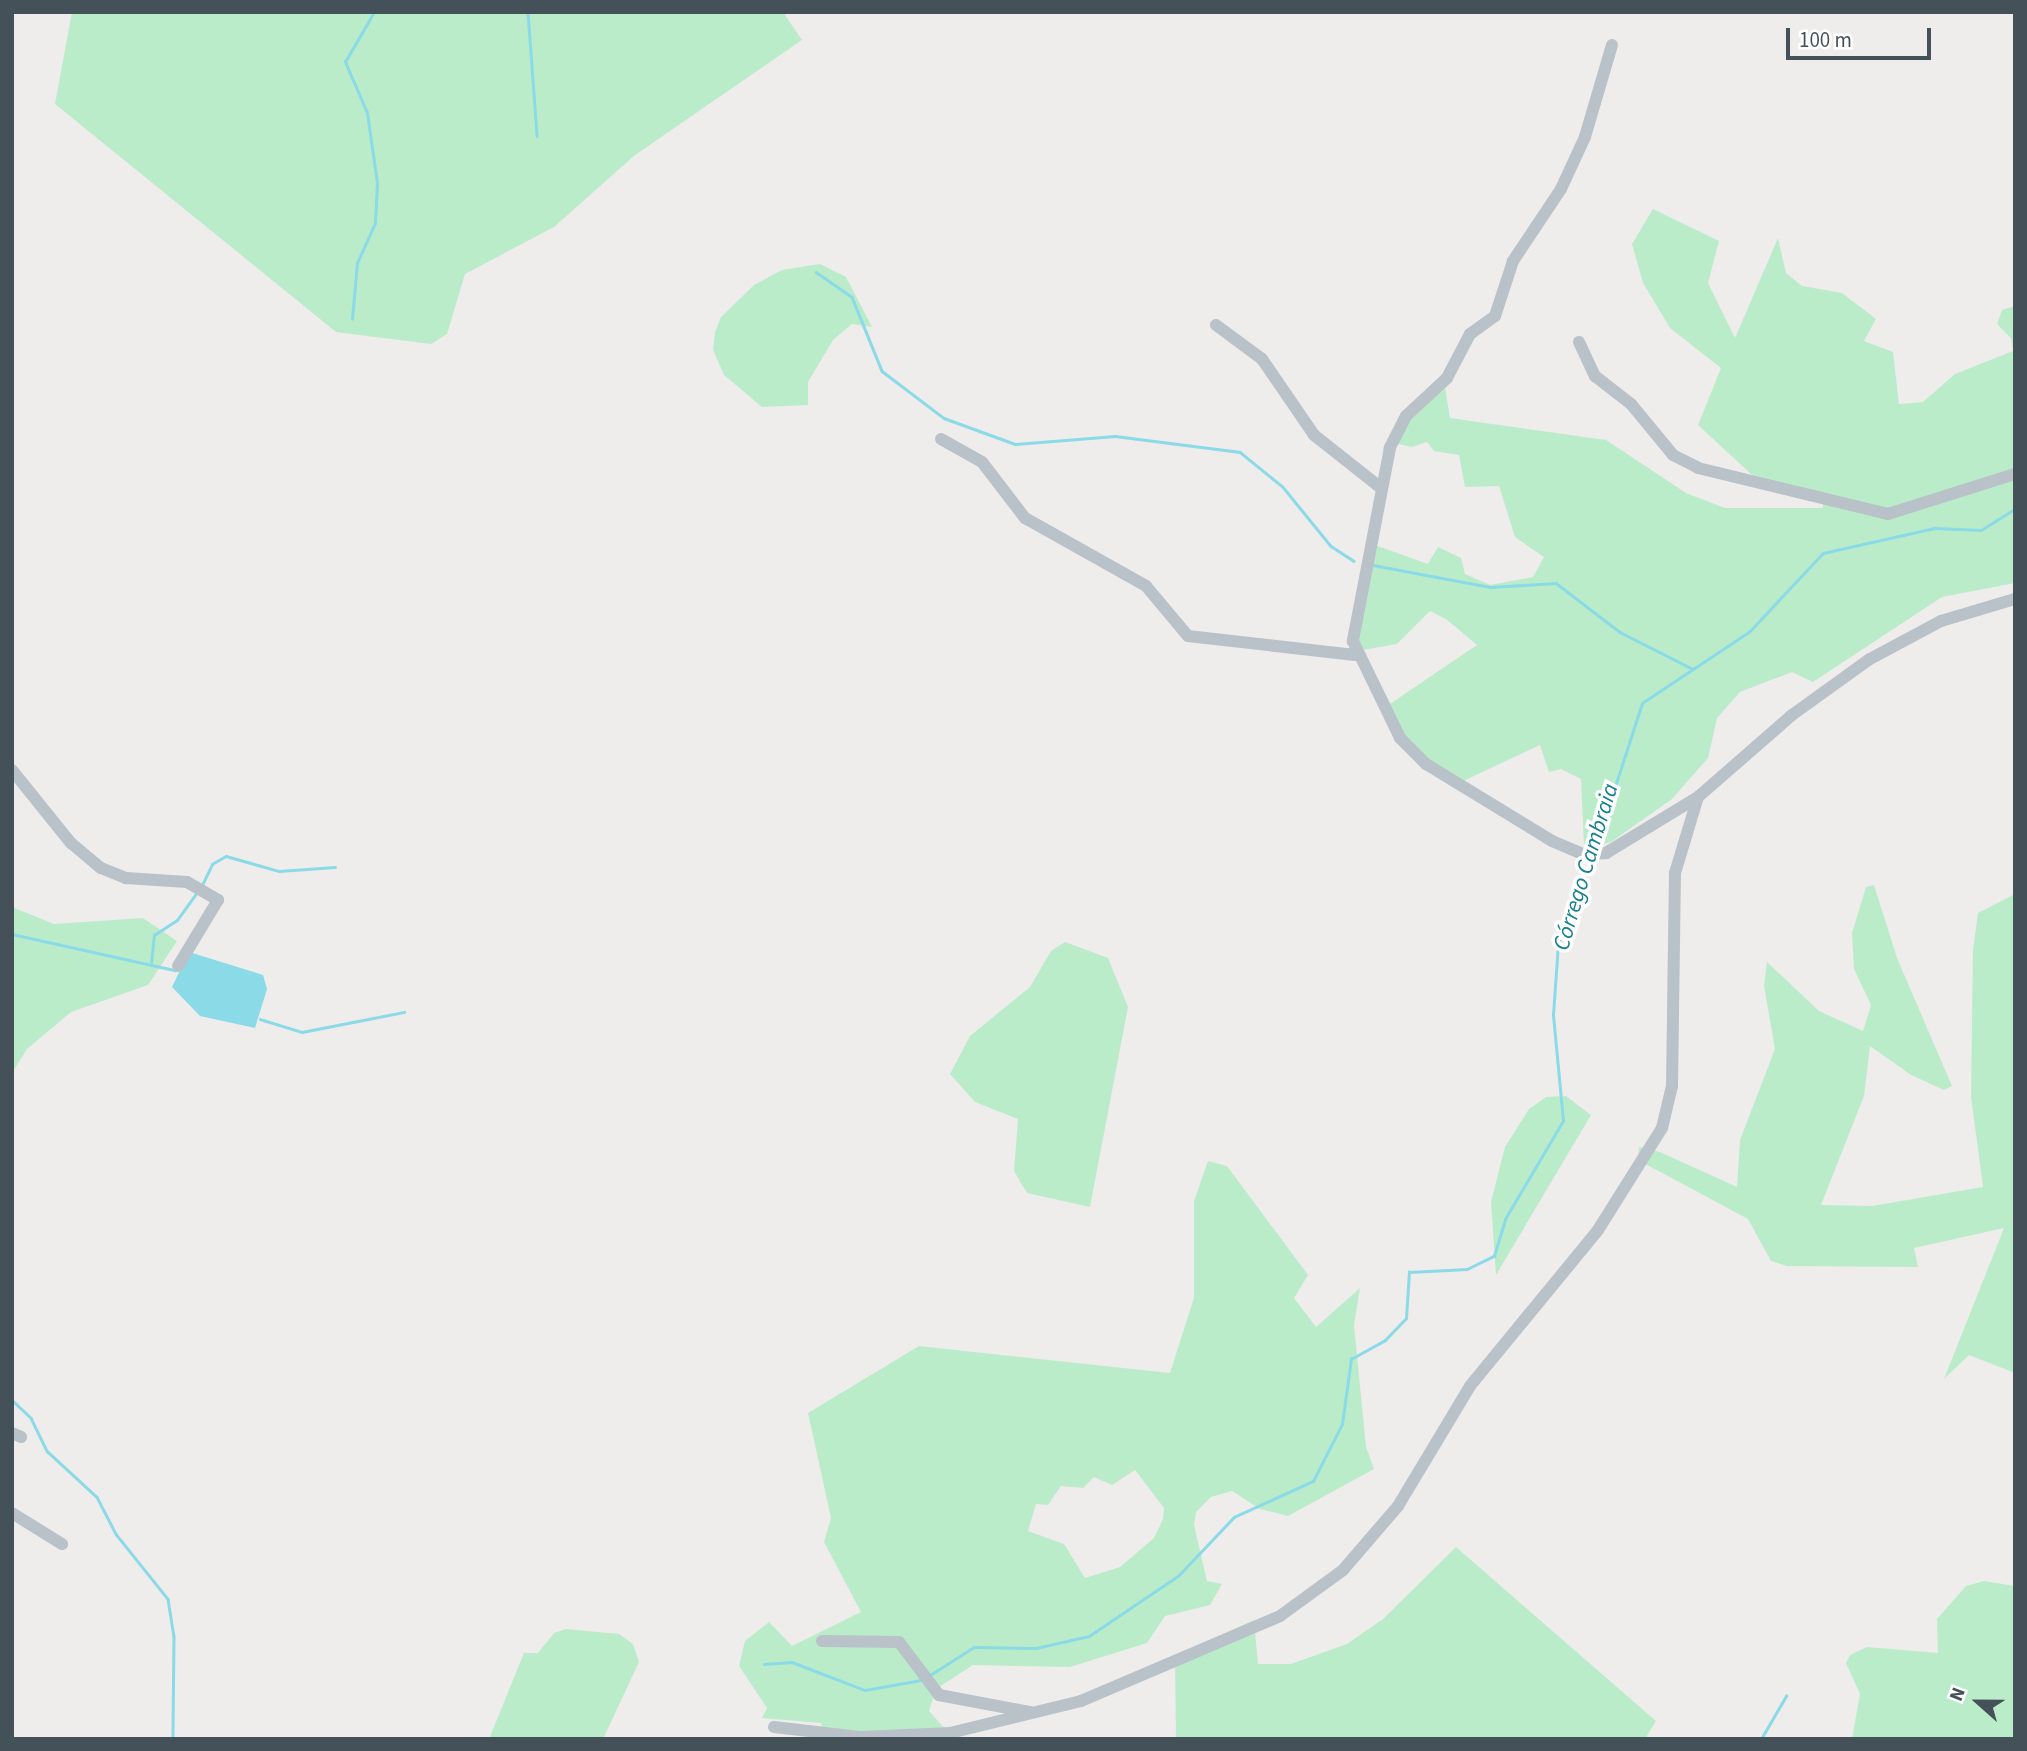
<!DOCTYPE html>
<html>
<head>
<meta charset="utf-8">
<style>
  body { margin:0 }
  #map { position:relative; width:2027px; height:1751px; overflow:hidden; background:#efecec; font-family:"Source Sans 3",sans-serif }
  div>[style] { position:absolute }
  .green>* { inset:0; background:#bbecca }
  .water>* { inset:0; background:#8adae7 }
  .stream>* { height:2.5px; margin:-1.25px; padding:0 1.25px; transform-origin:1.25px; border-radius:1.25px; background:#8adae7 }
  .minor>* { height:12px; margin:-6px; padding:0 6px; transform-origin:6px; border-radius:6px; background:#b8c2c8 }
  span { translate:-50% -50%; white-space:nowrap; text-align:center; line-height:1.15; -webkit-text-stroke:7px #fff; paint-order:stroke }
  .water-label { font-size:23px; color:#137f90; font-style:italic }
  .frame { position:absolute; inset:0; border:14px solid #455158; pointer-events:none }
  .north { position:absolute; left:1943px; top:1667px; width:70px; height:70px; -webkit-text-stroke:5px #fff; paint-order:stroke; rotate:291deg; font-size:19px; font-weight:700; line-height:28px; text-align:center; color:#455158 }
  .north::after { content:''; display:block; margin:auto; width:24px; height:32px; background:#455158; clip-path:polygon(50% 0,100% 100%,50% 72%,0 100%) }
  .scale { position:absolute; left:1786px; top:28px; width:145px; height:32px; box-sizing:border-box; border:4px solid #455158; border-top:0; padding-left:9px; font-size:21px; line-height:24px; white-space:nowrap; color:#455158; -webkit-text-stroke:5px #fff; paint-order:stroke }
</style>
</head>
<body>
<div id="map">
  <div class="green">
    <i style="clip-path:polygon(72px 12px,783px 12px,802px 40px,635px 155px,554px 227px,465px 274px,447px 334px,431px 344px,336px 332px,55px 104px)"></i>
    <i style="clip-path:polygon(1653px 209px,1719px 241px,1708px 283px,1735px 338px,1778px 238px,1786px 273px,1802px 286px,1842px 293px,1876px 319px,1864px 341px,1893px 352px,1899px 404px,1923px 402px,1955px 374px,2013px 351px,2011px 338px,1997px 324px,2002px 310px,2015px 306px,2015px 583px,1942px 597px,1813px 682px,1792px 672px,1740px 692px,1717px 718px,1708px 758px,1672px 799px,1611px 842px,1594px 846px,1584px 845px,1581px 779px,1561px 769px,1549px 772px,1540px 745px,1459px 783px,1411px 746px,1384px 708px,1477px 645px,1446px 619px,1430px 611px,1397px 644px,1345px 653px,1355px 639px,1369px 543px,1428px 564px,1438px 547px,1461px 558px,1465px 574px,1490px 585px,1533px 577px,1544px 557px,1515px 537px,1499px 486px,1465px 487px,1459px 455px,1434px 451px,1427px 442px,1412px 447px,1389px 442px,1443px 375px,1450px 418px,1606px 440px,1686px 493px,1725px 508px,1823px 508px,1823px 497px,1751px 474px,1698px 425px,1721px 368px,1670px 328px,1643px 283px,1632px 244px)"></i>
    <i style="clip-path:polygon(820px 264px,846px 277px,872px 327px,852px 324px,833px 340px,808px 382px,808px 405px,762px 407px,724px 375px,713px 350px,715px 332px,721px 317px,754px 285px,782px 270px)"></i>
    <i style="clip-path:polygon(1874px 885px,1897px 958px,1952px 1086px,1944px 1090px,1911px 1075px,1870px 1046px,1864px 1096px,1821px 1205px,1872px 1206px,1983px 1187px,1971px 1097px,1973px 950px,1978px 913px,2015px 894px,2015px 1373px,1969px 1355px,1944px 1379px,2004px 1228px,1914px 1248px,1918px 1267px,1787px 1266px,1771px 1261px,1748px 1219px,1638px 1160px,1639px 1147px,1660px 1152px,1737px 1187px,1740px 1140px,1775px 1049px,1764px 986px,1767px 962px,1819px 1011px,1863px 1031px,1871px 1005px,1854px 969px,1852px 933px,1866px 887px)"></i>
    <i style="clip-path:polygon(12px 907px,54px 924px,143px 918px,177px 941px,148px 985px,71px 1012px,27px 1049px,12px 1073px)"></i>
    <i style="clip-path:polygon(1065px 942px,1108px 958px,1128px 1007px,1090px 1207px,1027px 1193px,1014px 1171px,1018px 1119px,975px 1102px,950px 1074px,970px 1036px,1030px 987px,1051px 951px)"></i>
    <i style="clip-path:polygon(1566px 1096px,1591px 1115px,1496px 1275px,1491px 1202px,1505px 1147px,1529px 1109px,1546px 1097px)"></i>
    <i style="clip-path:polygon(evenodd,1208px 1161px,1227px 1166px,1308px 1275px,1294px 1298px,1316px 1327px,1360px 1288px,1354px 1325px,1366px 1447px,1374px 1469px,1288px 1516px,1260px 1509px,1232px 1491px,1211px 1497px,1196px 1512px,1194px 1525px,1207px 1581px,1222px 1584px,1210px 1605px,1165px 1616px,1147px 1643px,1070px 1667px,973px 1665px,936px 1689px,929px 1711px,954px 1739px,825px 1739px,821px 1723px,762px 1718px,767px 1708px,739px 1666px,745px 1641px,769px 1622px,792px 1646px,861px 1612px,824px 1542px,831px 1518px,808px 1413px,919px 1346px,1170px 1373px,1194px 1298px,1194px 1201px,1208px 1161px,1135px 1470px,1164px 1508px,1163px 1519px,1154px 1538px,1120px 1567px,1085px 1578px,1064px 1544px,1028px 1531px,1036px 1504px,1048px 1505px,1061px 1486px,1083px 1488px,1094px 1477px,1112px 1485px,1135px 1470px)"></i>
    <i style="clip-path:polygon(1456px 1547px,1656px 1721px,1645px 1739px,1176px 1739px,1175px 1657px,1254px 1620px,1258px 1664px,1291px 1664px,1347px 1644px,1383px 1619px)"></i>
    <i style="clip-path:polygon(1984px 1581px,2015px 1586px,2015px 1739px,1852px 1739px,1860px 1694px,1846px 1663px,1850px 1655px,1867px 1647px,1938px 1653px,1937px 1619px,1966px 1586px)"></i>
    <i style="clip-path:polygon(566px 1629px,619px 1634px,633px 1644px,639px 1662px,603px 1739px,489px 1739px,524px 1653px,538px 1653px,554px 1633px)"></i>
  </div>
  <div class="water">
    <i style="clip-path:polygon(189px 952px,263px 975px,267px 989px,255px 1028px,200px 1016px,172px 987px)"></i>
  </div>
  <div class="stream">
    <i style="left:528px;top:12px;width:124px;rotate:85.8deg"></i>
    <i style="left:816px;top:272px;width:44px;rotate:34.8deg"></i>
    <i style="left:852px;top:297px;width:80px;rotate:67.9deg"></i>
    <i style="left:882px;top:371px;width:78px;rotate:37.2deg"></i>
    <i style="left:944px;top:418px;width:76px;rotate:20.1deg"></i>
    <i style="left:1015px;top:444px;width:100px;rotate:-4.6deg"></i>
    <i style="left:1115px;top:436px;width:126px;rotate:7.3deg"></i>
    <i style="left:1240px;top:452px;width:55px;rotate:39.1deg"></i>
    <i style="left:1283px;top:487px;width:76px;rotate:50.9deg"></i>
    <i style="left:1331px;top:546px;width:27px;rotate:33deg"></i>
    <i style="left:352px;top:319px;width:56px;rotate:-84.9deg"></i>
    <i style="left:357px;top:263px;width:44px;rotate:-65.8deg"></i>
    <i style="left:375px;top:223px;width:40px;rotate:-87.1deg"></i>
    <i style="left:377px;top:183px;width:71px;rotate:-98.1deg"></i>
    <i style="left:367px;top:113px;width:56px;rotate:-113.3deg"></i>
    <i style="left:345px;top:62px;width:58px;rotate:-59.9deg"></i>
    <i style="left:1373px;top:565px;width:120px;rotate:10.6deg"></i>
    <i style="left:1491px;top:587px;width:65px;rotate:-3.5deg"></i>
    <i style="left:1556px;top:583px;width:81px;rotate:37.4deg"></i>
    <i style="left:1620px;top:632px;width:80px;rotate:26.9deg"></i>
    <i style="left:1595px;top:848px;width:152px;rotate:-72deg"></i>
    <i style="left:1642px;top:703px;width:128px;rotate:-33.6deg"></i>
    <i style="left:1749px;top:632px;width:108px;rotate:-46.9deg"></i>
    <i style="left:1823px;top:553px;width:115px;rotate:-12.6deg"></i>
    <i style="left:1935px;top:528px;width:46px;rotate:2.5deg"></i>
    <i style="left:1981px;top:530px;width:40px;rotate:-32deg"></i>
    <i style="left:201px;top:887px;width:25px;rotate:-64deg"></i>
    <i style="left:212px;top:864px;width:16px;rotate:-30deg"></i>
    <i style="left:226px;top:856px;width:55px;rotate:15.8deg"></i>
    <i style="left:279px;top:871px;width:56px;rotate:-4.1deg"></i>
    <i style="left:12px;top:934px;width:167px;rotate:12.5deg"></i>
    <i style="left:151px;top:963px;width:28px;rotate:-84deg"></i>
    <i style="left:154px;top:935px;width:27px;rotate:-33deg"></i>
    <i style="left:177px;top:920px;width:34px;rotate:-54deg"></i>
    <i style="left:260px;top:1019px;width:44px;rotate:17.2deg"></i>
    <i style="left:302px;top:1032px;width:104px;rotate:-11.1deg"></i>
    <i style="left:12px;top:1400px;width:26px;rotate:43deg"></i>
    <i style="left:31px;top:1418px;width:37px;rotate:64deg"></i>
    <i style="left:47px;top:1451px;width:68px;rotate:42.6deg"></i>
    <i style="left:97px;top:1497px;width:42px;rotate:62.8deg"></i>
    <i style="left:116px;top:1534px;width:83px;rotate:51.3deg"></i>
    <i style="left:168px;top:1599px;width:37px;rotate:81deg"></i>
    <i style="left:174px;top:1636px;width:103px;rotate:90.6deg"></i>
    <i style="left:764px;top:1664px;width:28px;rotate:-4deg"></i>
    <i style="left:792px;top:1662px;width:78px;rotate:21deg"></i>
    <i style="left:865px;top:1690px;width:58px;rotate:-10deg"></i>
    <i style="left:930px;top:1675px;width:52px;rotate:-32.5deg"></i>
    <i style="left:974px;top:1647px;width:62px;rotate:0.9deg"></i>
    <i style="left:1036px;top:1648px;width:54px;rotate:-12.8deg"></i>
    <i style="left:1089px;top:1636px;width:107px;rotate:-34deg"></i>
    <i style="left:1178px;top:1576px;width:81px;rotate:-46.5deg"></i>
    <i style="left:1234px;top:1517px;width:87px;rotate:-24.5deg"></i>
    <i style="left:1313px;top:1481px;width:64px;rotate:-63deg"></i>
    <i style="left:1342px;top:1424px;width:66px;rotate:-82.1deg"></i>
    <i style="left:1351px;top:1359px;width:39px;rotate:-29deg"></i>
    <i style="left:1385px;top:1340px;width:30px;rotate:-46deg"></i>
    <i style="left:1406px;top:1318px;width:46px;rotate:-86.3deg"></i>
    <i style="left:1409px;top:1272px;width:58px;rotate:-3deg"></i>
    <i style="left:1467px;top:1269px;width:30px;rotate:-26deg"></i>
    <i style="left:1494px;top:1256px;width:39px;rotate:-73deg"></i>
    <i style="left:1505px;top:1219px;width:114px;rotate:-59.4deg"></i>
    <i style="left:1563px;top:1121px;width:106px;rotate:-95.4deg"></i>
    <i style="left:1553px;top:1015px;width:71px;rotate:-86deg"></i>
    <i style="left:1558px;top:944px;width:93px;rotate:-67.9deg"></i>
    <i style="left:1761px;top:1739px;width:50px;rotate:-59.8deg"></i>
  </div>
  <div class="minor">
    <i style="left:1612px;top:45px;width:96px;rotate:106.4deg"></i>
    <i style="left:1585px;top:137px;width:57px;rotate:114.8deg"></i>
    <i style="left:1561px;top:189px;width:87px;rotate:123.7deg"></i>
    <i style="left:1513px;top:261px;width:58px;rotate:108.1deg"></i>
    <i style="left:1495px;top:316px;width:31px;rotate:144deg"></i>
    <i style="left:1470px;top:334px;width:50px;rotate:117.6deg"></i>
    <i style="left:1447px;top:378px;width:56px;rotate:137.2deg"></i>
    <i style="left:1406px;top:416px;width:36px;rotate:117deg"></i>
    <i style="left:1390px;top:448px;width:197px;rotate:100.9deg"></i>
    <i style="left:1353px;top:641px;width:108px;rotate:64.1deg"></i>
    <i style="left:1400px;top:738px;width:37px;rotate:45deg"></i>
    <i style="left:1426px;top:764px;width:148px;rotate:31.4deg"></i>
    <i style="left:1552px;top:841px;width:33px;rotate:23deg"></i>
    <i style="left:1582px;top:854px;width:24px;rotate:-2deg"></i>
    <i style="left:1606px;top:853px;width:108px;rotate:-31.3deg"></i>
    <i style="left:1698px;top:797px;width:125px;rotate:-41.1deg"></i>
    <i style="left:1792px;top:715px;width:96px;rotate:-35.7deg"></i>
    <i style="left:1870px;top:659px;width:81px;rotate:-28.2deg"></i>
    <i style="left:1941px;top:621px;width:77px;rotate:-16.6deg"></i>
    <i style="left:1216px;top:325px;width:57px;rotate:36.5deg"></i>
    <i style="left:1262px;top:359px;width:92px;rotate:55.6deg"></i>
    <i style="left:1314px;top:435px;width:85px;rotate:38.3deg"></i>
    <i style="left:1579px;top:342px;width:38px;rotate:65deg"></i>
    <i style="left:1595px;top:376px;width:46px;rotate:37.9deg"></i>
    <i style="left:1631px;top:404px;width:66px;rotate:50.5deg"></i>
    <i style="left:1673px;top:455px;width:28px;rotate:27deg"></i>
    <i style="left:1698px;top:468px;width:195px;rotate:13.6deg"></i>
    <i style="left:1888px;top:514px;width:133px;rotate:-17.5deg"></i>
    <i style="left:941px;top:439px;width:47px;rotate:29.3deg"></i>
    <i style="left:982px;top:462px;width:71px;rotate:52.5deg"></i>
    <i style="left:1025px;top:518px;width:139px;rotate:29.3deg"></i>
    <i style="left:1146px;top:586px;width:65px;rotate:50deg"></i>
    <i style="left:1188px;top:636px;width:168px;rotate:6.5deg"></i>
    <i style="left:12px;top:770px;width:94px;rotate:51.1deg"></i>
    <i style="left:71px;top:843px;width:39px;rotate:40deg"></i>
    <i style="left:101px;top:868px;width:27px;rotate:22deg"></i>
    <i style="left:126px;top:878px;width:61px;rotate:3.8deg"></i>
    <i style="left:187px;top:882px;width:36px;rotate:30deg"></i>
    <i style="left:218px;top:900px;width:77px;rotate:121.2deg"></i>
    <i style="left:12px;top:1433px;width:10px;rotate:24deg"></i>
    <i style="left:12px;top:1513px;width:59px;rotate:31.8deg"></i>
    <i style="left:822px;top:1641px;width:77px;rotate:0.7deg"></i>
    <i style="left:899px;top:1642px;width:66px;rotate:53deg"></i>
    <i style="left:939px;top:1695px;width:93px;rotate:10.6deg"></i>
    <i style="left:774px;top:1727px;width:88px;rotate:6.6deg"></i>
    <i style="left:861px;top:1737px;width:89px;rotate:-2.6deg"></i>
    <i style="left:950px;top:1733px;width:135px;rotate:-13.7deg"></i>
    <i style="left:1081px;top:1701px;width:216px;rotate:-23.1deg"></i>
    <i style="left:1280px;top:1616px;width:78px;rotate:-36.1deg"></i>
    <i style="left:1343px;top:1570px;width:84px;rotate:-49.3deg"></i>
    <i style="left:1398px;top:1506px;width:140px;rotate:-59deg"></i>
    <i style="left:1470px;top:1386px;width:202px;rotate:-50.6deg"></i>
    <i style="left:1598px;top:1230px;width:120px;rotate:-57.9deg"></i>
    <i style="left:1662px;top:1128px;width:43px;rotate:-76.6deg"></i>
    <i style="left:1672px;top:1086px;width:213px;rotate:-89.2deg"></i>
    <i style="left:1675px;top:873px;width:79px;rotate:-73.2deg"></i>
  </div>
  <div class="water-label">
    <span style="left:1586px;top:867px;rotate:-73deg">Córrego Cambraia</span>
  </div>
  <div class="frame"></div>
  <div class="north">N</div>
  <div class="scale">100 m</div>
</div>
</body>
</html>
